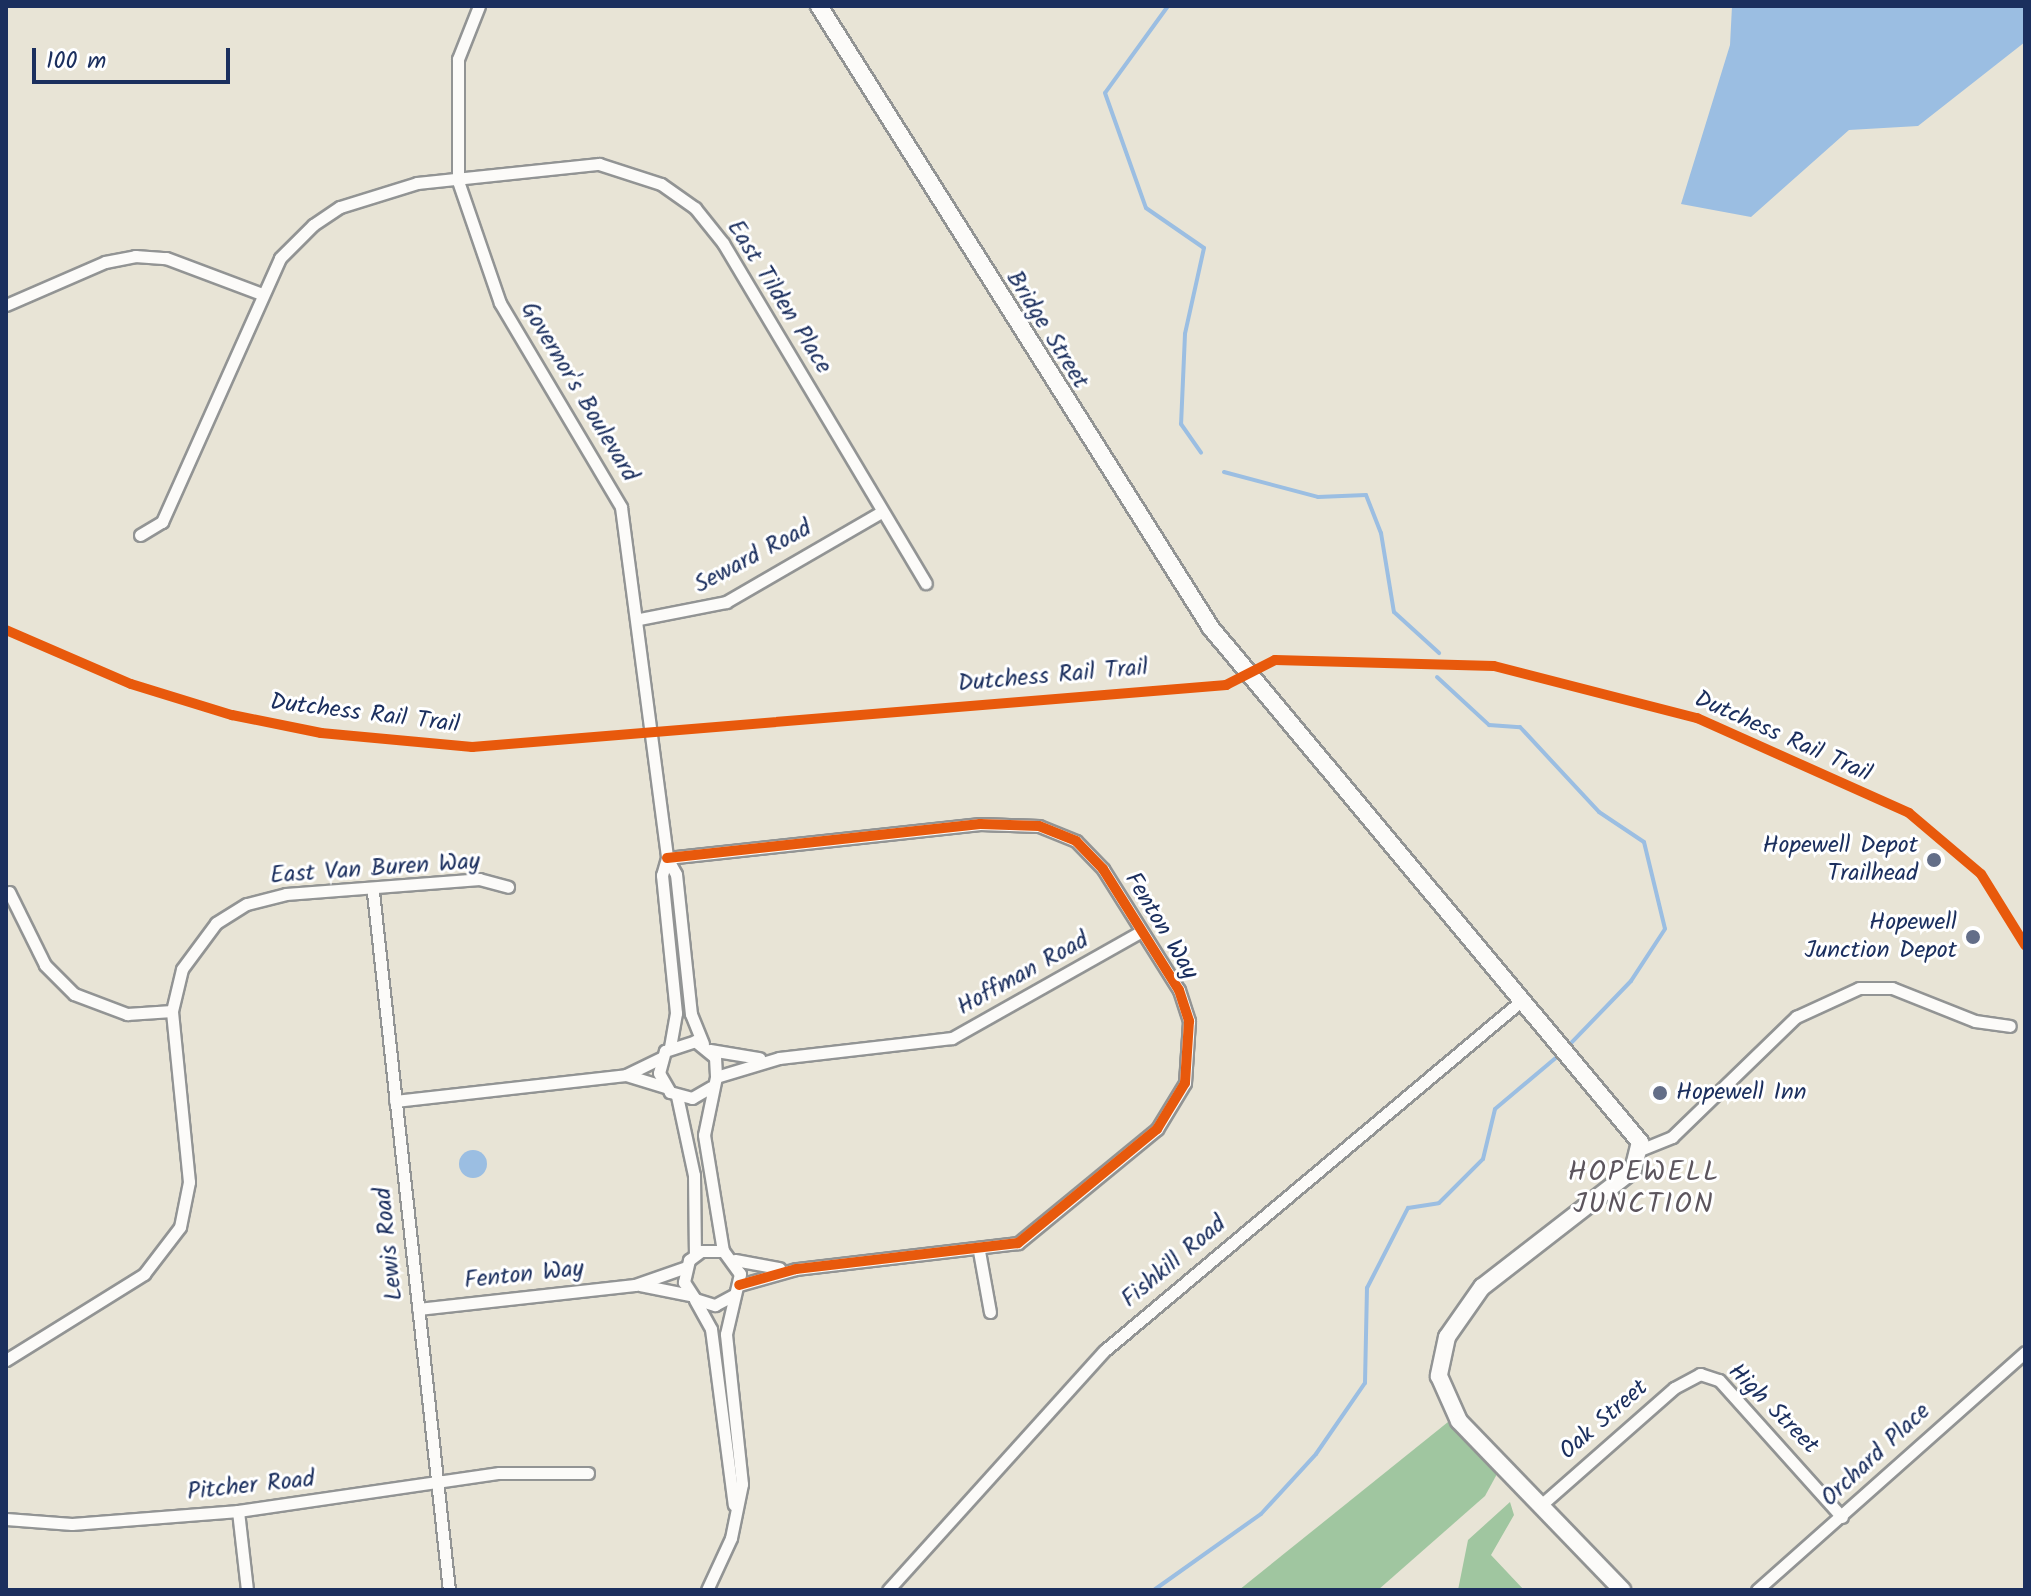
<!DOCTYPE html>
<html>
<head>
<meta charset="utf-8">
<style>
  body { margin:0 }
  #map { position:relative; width:2031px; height:1596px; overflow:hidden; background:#e8e4d6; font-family:Kalam,sans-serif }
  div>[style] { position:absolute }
  .forest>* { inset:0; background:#a0c6a0 }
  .water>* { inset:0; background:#9bbee2 }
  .round { border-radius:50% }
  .stream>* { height:4px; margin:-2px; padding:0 2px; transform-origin:2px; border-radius:2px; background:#9bbee2 }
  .roads { filter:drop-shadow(2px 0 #929494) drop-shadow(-2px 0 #929494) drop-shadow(0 2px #929494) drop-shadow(0 -2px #929494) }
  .street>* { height:11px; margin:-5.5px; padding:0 5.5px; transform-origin:5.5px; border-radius:5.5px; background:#fcfbf9 }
  .secondary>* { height:16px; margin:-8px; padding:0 8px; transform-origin:8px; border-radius:8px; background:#fcfbf9 }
  .cycleway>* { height:10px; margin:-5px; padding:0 5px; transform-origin:5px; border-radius:5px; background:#e8590c }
  .dots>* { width:22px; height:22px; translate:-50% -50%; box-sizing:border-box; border:4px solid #fff; border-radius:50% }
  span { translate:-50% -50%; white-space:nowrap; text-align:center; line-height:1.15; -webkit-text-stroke:6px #fff; paint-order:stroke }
  .street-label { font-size:24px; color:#1b2f5e }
  .poi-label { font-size:24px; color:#1b2f5e }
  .right { translate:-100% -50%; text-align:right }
  .left { translate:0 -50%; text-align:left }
  .quarter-label { font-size:28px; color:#5c555d; letter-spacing:2px }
  .frame { position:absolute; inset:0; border:8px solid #1b2f5e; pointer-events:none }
  .scale { position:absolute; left:32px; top:48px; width:198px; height:36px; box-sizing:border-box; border:4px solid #1b2f5e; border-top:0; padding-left:10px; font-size:24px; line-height:28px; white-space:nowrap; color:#1b2f5e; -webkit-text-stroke:6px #fff; paint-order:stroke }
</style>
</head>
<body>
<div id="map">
  <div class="forest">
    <i style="clip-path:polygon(1448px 1422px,1497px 1474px,1485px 1496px,1378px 1590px,1239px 1590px)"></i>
    <i style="clip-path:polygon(1510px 1502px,1514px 1515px,1491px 1555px,1524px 1590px,1458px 1590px,1468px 1540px)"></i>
  </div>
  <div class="water">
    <i style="clip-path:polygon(1732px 6px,2025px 6px,2025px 42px,1918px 126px,1849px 130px,1751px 217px,1681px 204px,1730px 45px)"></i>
    <i class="round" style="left:459px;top:1150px;width:28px;height:28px"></i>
  </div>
  <div class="stream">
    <i style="left:1168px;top:6px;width:107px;rotate:125.9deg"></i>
    <i style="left:1105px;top:93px;width:122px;rotate:70.4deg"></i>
    <i style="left:1146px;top:208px;width:70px;rotate:34.6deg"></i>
    <i style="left:1204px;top:248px;width:88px;rotate:102.5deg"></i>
    <i style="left:1185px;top:334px;width:90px;rotate:92.5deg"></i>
    <i style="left:1181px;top:424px;width:35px;rotate:55deg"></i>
    <i style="left:1224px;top:472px;width:97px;rotate:14.9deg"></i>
    <i style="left:1318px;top:497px;width:48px;rotate:-2.4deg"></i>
    <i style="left:1366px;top:495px;width:41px;rotate:68.5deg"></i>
    <i style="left:1381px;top:533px;width:80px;rotate:80.7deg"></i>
    <i style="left:1394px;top:612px;width:61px;rotate:42.3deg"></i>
    <i style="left:1437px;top:677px;width:71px;rotate:42.7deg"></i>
    <i style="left:1489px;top:725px;width:31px;rotate:4deg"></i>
    <i style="left:1520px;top:727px;width:116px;rotate:47.1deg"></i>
    <i style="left:1599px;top:812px;width:54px;rotate:33.7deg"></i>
    <i style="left:1644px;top:842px;width:89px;rotate:76.4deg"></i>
    <i style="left:1665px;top:929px;width:62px;rotate:123.2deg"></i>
    <i style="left:1631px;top:981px;width:85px;rotate:134deg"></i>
    <i style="left:1154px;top:1590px;width:131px;rotate:-35.4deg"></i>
    <i style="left:1261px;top:1514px;width:81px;rotate:-47.5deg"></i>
    <i style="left:1316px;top:1454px;width:86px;rotate:-55.4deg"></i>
    <i style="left:1365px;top:1383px;width:95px;rotate:-88.8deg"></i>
    <i style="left:1367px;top:1288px;width:90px;rotate:-62.9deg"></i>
    <i style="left:1408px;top:1208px;width:31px;rotate:-9deg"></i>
    <i style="left:1439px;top:1203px;width:62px;rotate:-45deg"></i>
    <i style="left:1483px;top:1159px;width:51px;rotate:-76.5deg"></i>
    <i style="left:1495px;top:1109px;width:82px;rotate:-40.1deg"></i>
  </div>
  <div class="roads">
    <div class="street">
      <i style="left:479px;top:6px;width:57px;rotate:111.6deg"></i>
      <i style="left:458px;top:59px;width:122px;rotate:90deg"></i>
      <i style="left:458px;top:181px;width:129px;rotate:71deg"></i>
      <i style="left:500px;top:303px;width:237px;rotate:59.3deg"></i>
      <i style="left:621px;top:507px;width:354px;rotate:82.5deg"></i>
      <i style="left:667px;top:858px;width:18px;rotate:61deg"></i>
      <i style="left:676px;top:874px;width:141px;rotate:83.9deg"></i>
      <i style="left:691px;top:1014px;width:32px;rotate:68deg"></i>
      <i style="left:6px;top:305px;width:108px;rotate:-23.5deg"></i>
      <i style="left:105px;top:262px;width:31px;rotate:-11deg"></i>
      <i style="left:135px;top:256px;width:31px;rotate:4deg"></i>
      <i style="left:166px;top:258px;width:103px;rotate:20.6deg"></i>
      <i style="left:140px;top:535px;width:26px;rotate:-31deg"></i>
      <i style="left:162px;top:522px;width:289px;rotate:-65.9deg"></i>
      <i style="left:280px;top:258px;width:47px;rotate:-45deg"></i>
      <i style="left:313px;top:225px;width:32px;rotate:-34deg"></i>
      <i style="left:340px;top:207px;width:81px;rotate:-17.3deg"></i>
      <i style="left:417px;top:183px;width:183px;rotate:-6deg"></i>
      <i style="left:599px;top:164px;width:65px;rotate:17.9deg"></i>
      <i style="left:661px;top:184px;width:42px;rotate:35.2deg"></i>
      <i style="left:695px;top:208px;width:45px;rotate:51.3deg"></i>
      <i style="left:723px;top:243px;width:396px;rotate:59.2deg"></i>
      <i style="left:639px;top:619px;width:89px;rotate:-11.1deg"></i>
      <i style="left:726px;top:602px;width:179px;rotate:-30.1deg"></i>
      <i style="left:667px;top:858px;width:315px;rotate:-6.2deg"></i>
      <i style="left:980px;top:824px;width:59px;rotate:1.9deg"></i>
      <i style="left:1039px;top:826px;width:40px;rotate:22deg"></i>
      <i style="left:1076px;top:841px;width:39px;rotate:46deg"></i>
      <i style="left:1103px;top:869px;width:143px;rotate:57.9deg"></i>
      <i style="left:1179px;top:990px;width:33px;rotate:72deg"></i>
      <i style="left:1189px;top:1021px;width:62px;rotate:93.7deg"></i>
      <i style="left:1185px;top:1083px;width:54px;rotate:121.3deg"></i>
      <i style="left:1157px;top:1129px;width:180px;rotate:140.6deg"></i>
      <i style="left:1018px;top:1243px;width:224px;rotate:173.3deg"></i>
      <i style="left:796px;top:1269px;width:59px;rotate:164.3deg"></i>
      <i style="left:667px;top:858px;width:18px;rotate:106deg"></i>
      <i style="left:662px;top:875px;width:139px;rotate:84.2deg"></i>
      <i style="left:676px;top:1013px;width:34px;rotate:100deg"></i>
      <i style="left:9px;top:892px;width:81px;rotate:63.7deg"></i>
      <i style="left:45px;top:965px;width:41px;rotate:45deg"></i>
      <i style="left:74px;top:994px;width:57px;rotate:20.7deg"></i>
      <i style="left:127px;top:1014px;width:45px;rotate:-3.8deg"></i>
      <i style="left:373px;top:892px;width:702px;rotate:83.79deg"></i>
      <i style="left:710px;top:1050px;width:50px;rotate:9.3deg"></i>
      <i style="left:626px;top:1075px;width:41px;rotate:17.1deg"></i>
      <i style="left:716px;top:1077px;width:66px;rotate:-16.8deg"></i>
      <i style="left:779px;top:1058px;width:174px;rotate:-6.6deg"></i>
      <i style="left:952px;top:1038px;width:216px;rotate:-29.4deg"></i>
      <i style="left:711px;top:1087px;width:22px;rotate:150deg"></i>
      <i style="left:692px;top:1098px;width:23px;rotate:-165deg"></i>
      <i style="left:670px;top:1092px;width:22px;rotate:-120deg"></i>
      <i style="left:659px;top:1073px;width:23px;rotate:-75deg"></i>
      <i style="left:665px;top:1051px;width:32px;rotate:-18deg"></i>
      <i style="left:695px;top:1041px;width:26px;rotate:39deg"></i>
      <i style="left:715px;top:1057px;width:20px;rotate:87deg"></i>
      <i style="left:716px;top:1077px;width:59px;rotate:101.7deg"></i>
      <i style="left:704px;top:1135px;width:118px;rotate:80.7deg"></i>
      <i style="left:677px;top:1096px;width:81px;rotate:77.9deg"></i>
      <i style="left:694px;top:1175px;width:80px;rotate:89.3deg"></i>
      <i style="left:395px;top:1101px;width:232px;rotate:-6.4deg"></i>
      <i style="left:626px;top:1075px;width:39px;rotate:-26deg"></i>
      <i style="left:1640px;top:1150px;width:35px;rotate:-22deg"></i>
      <i style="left:1672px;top:1137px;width:173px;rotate:-44.1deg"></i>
      <i style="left:1796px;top:1017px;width:69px;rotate:-24.7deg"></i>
      <i style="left:1859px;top:988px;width:33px"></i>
      <i style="left:1892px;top:988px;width:89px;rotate:21.7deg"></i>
      <i style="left:1975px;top:1021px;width:35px;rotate:8deg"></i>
      <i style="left:979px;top:1251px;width:62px;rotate:79.8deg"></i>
      <i style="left:735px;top:1260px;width:45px;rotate:10.3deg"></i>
      <i style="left:640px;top:1285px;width:51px;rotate:11.3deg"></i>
      <i style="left:695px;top:1300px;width:33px;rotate:61deg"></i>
      <i style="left:711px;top:1329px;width:177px;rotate:82.6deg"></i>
      <i style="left:418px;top:1309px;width:218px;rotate:-6.3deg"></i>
      <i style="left:635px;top:1285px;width:54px;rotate:-19.4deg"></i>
      <i style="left:6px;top:1360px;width:163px;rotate:-31.9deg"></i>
      <i style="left:144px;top:1274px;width:59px;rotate:-52.5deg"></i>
      <i style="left:180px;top:1227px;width:46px;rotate:-78.7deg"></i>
      <i style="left:189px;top:1182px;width:172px;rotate:-95.7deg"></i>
      <i style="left:172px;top:1011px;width:43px;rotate:-76.6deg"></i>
      <i style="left:182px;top:969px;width:57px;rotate:-53.5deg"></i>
      <i style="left:216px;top:923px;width:36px;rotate:-32deg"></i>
      <i style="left:247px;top:904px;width:40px;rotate:-14.4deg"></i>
      <i style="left:286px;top:894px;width:194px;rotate:-4.4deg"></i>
      <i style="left:479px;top:879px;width:30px;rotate:15deg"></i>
      <i style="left:1541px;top:1505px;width:177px;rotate:-41.3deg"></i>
      <i style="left:1674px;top:1388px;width:30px;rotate:-28deg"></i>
      <i style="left:1700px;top:1374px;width:20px;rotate:18deg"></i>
      <i style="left:1719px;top:1380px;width:184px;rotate:48.1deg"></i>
      <i style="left:238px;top:1511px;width:80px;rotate:83.5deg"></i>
      <i style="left:6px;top:1519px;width:66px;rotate:4.3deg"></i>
      <i style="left:72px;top:1524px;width:167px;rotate:-4.5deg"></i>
      <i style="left:238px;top:1511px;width:264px;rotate:-8.3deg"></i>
      <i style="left:499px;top:1473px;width:89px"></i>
      <i style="left:707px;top:1590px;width:57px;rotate:-65.2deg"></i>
      <i style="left:731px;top:1538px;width:55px;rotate:-78.5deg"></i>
      <i style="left:742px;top:1484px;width:151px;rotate:-96.1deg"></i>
      <i style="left:726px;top:1334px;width:62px;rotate:-76.9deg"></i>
      <i style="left:740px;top:1274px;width:29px;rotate:-126deg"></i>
      <i style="left:723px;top:1251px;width:22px;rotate:180deg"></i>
      <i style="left:701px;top:1251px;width:15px;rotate:143deg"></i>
      <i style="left:689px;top:1260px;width:23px;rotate:103deg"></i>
      <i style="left:684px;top:1282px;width:20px;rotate:57deg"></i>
      <i style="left:695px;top:1299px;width:21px;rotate:17deg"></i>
      <i style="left:715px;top:1305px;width:21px;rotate:-28deg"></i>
      <i style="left:888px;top:1590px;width:322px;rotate:-47.9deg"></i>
      <i style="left:1104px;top:1351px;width:544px;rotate:-40.01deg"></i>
      <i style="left:1757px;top:1590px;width:358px;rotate:-41.6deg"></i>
    </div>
    <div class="secondary">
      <i style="left:819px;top:6px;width:735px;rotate:57.78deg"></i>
      <i style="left:1211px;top:628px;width:670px;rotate:50.15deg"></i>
      <i style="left:1640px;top:1142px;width:29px;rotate:104deg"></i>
      <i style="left:1633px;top:1170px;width:191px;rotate:142.2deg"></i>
      <i style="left:1482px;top:1287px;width:61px;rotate:125deg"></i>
      <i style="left:1447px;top:1337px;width:40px;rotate:102deg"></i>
      <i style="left:1439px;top:1376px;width:49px;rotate:66deg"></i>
      <i style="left:1459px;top:1421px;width:235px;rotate:46deg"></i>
    </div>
  </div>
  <div class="cycleway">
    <i style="left:6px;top:630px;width:136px;rotate:23.4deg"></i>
    <i style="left:131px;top:684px;width:106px;rotate:17.1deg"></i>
    <i style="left:232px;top:715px;width:91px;rotate:11.4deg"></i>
    <i style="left:321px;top:733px;width:152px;rotate:5.3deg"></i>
    <i style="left:472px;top:747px;width:757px;rotate:-4.7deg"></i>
    <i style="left:1226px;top:685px;width:55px;rotate:-27deg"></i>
    <i style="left:1275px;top:660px;width:219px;rotate:1.6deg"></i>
    <i style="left:1494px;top:666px;width:210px;rotate:14.4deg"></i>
    <i style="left:1697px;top:718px;width:232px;rotate:24.1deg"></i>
    <i style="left:1909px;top:813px;width:94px;rotate:40.3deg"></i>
    <i style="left:1981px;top:874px;width:84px;rotate:58.2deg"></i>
    <i style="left:667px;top:858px;width:315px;rotate:-6.2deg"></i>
    <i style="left:980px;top:824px;width:59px;rotate:1.9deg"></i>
    <i style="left:1039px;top:826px;width:40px;rotate:22deg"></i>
    <i style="left:1076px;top:841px;width:39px;rotate:46deg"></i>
    <i style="left:1103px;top:869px;width:143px;rotate:57.9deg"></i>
    <i style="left:1179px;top:990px;width:33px;rotate:72deg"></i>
    <i style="left:1189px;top:1021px;width:62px;rotate:93.7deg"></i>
    <i style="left:1185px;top:1083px;width:54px;rotate:121.3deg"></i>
    <i style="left:1157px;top:1129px;width:180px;rotate:140.6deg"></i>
    <i style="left:1018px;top:1243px;width:224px;rotate:173.3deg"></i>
    <i style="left:796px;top:1269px;width:59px;rotate:164.3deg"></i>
  </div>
  <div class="dots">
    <i style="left:1934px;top:860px;background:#636e88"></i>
    <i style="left:1973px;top:937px;background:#636e88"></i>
    <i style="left:1660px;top:1093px;background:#636e88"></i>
  </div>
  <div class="street-label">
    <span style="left:779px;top:297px;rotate:58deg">East Tilden Place</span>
    <span style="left:1047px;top:330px;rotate:58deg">Bridge Street</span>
    <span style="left:579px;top:392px;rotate:59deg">Governor's Boulevard</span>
    <span style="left:753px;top:557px;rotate:-28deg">Seward Road</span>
    <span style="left:1053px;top:676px;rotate:-5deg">Dutchess Rail Trail</span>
    <span style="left:365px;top:714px;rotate:7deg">Dutchess Rail Trail</span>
    <span style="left:1783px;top:737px;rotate:24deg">Dutchess Rail Trail</span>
    <span style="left:375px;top:869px;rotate:-4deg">East Van Buren Way</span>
    <span style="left:1161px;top:926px;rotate:59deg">Fenton Way</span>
    <span style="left:1023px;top:974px;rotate:-29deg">Hoffman Road</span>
    <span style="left:389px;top:1244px;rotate:-96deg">Lewis Road</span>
    <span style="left:1174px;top:1262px;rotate:-40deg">Fishkill Road</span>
    <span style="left:524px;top:1275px;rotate:-6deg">Fenton Way</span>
    <span style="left:1773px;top:1409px;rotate:45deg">High Street</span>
    <span style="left:1604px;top:1420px;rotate:-41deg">Oak Street</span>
    <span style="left:1876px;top:1455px;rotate:-43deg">Orchard Place</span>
    <span style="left:251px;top:1486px;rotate:-6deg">Pitcher Road</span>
  </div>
  <div class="poi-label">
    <span class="right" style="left:1918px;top:860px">Hopewell Depot<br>Trailhead</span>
    <span class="right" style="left:1957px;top:937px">Hopewell<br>Junction Depot</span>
    <span class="left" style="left:1676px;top:1093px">Hopewell Inn</span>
  </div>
  <div class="quarter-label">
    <span style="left:1644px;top:1189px">HOPEWELL<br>JUNCTION</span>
  </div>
  <div class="frame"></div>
  <div class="scale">100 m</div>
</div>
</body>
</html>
